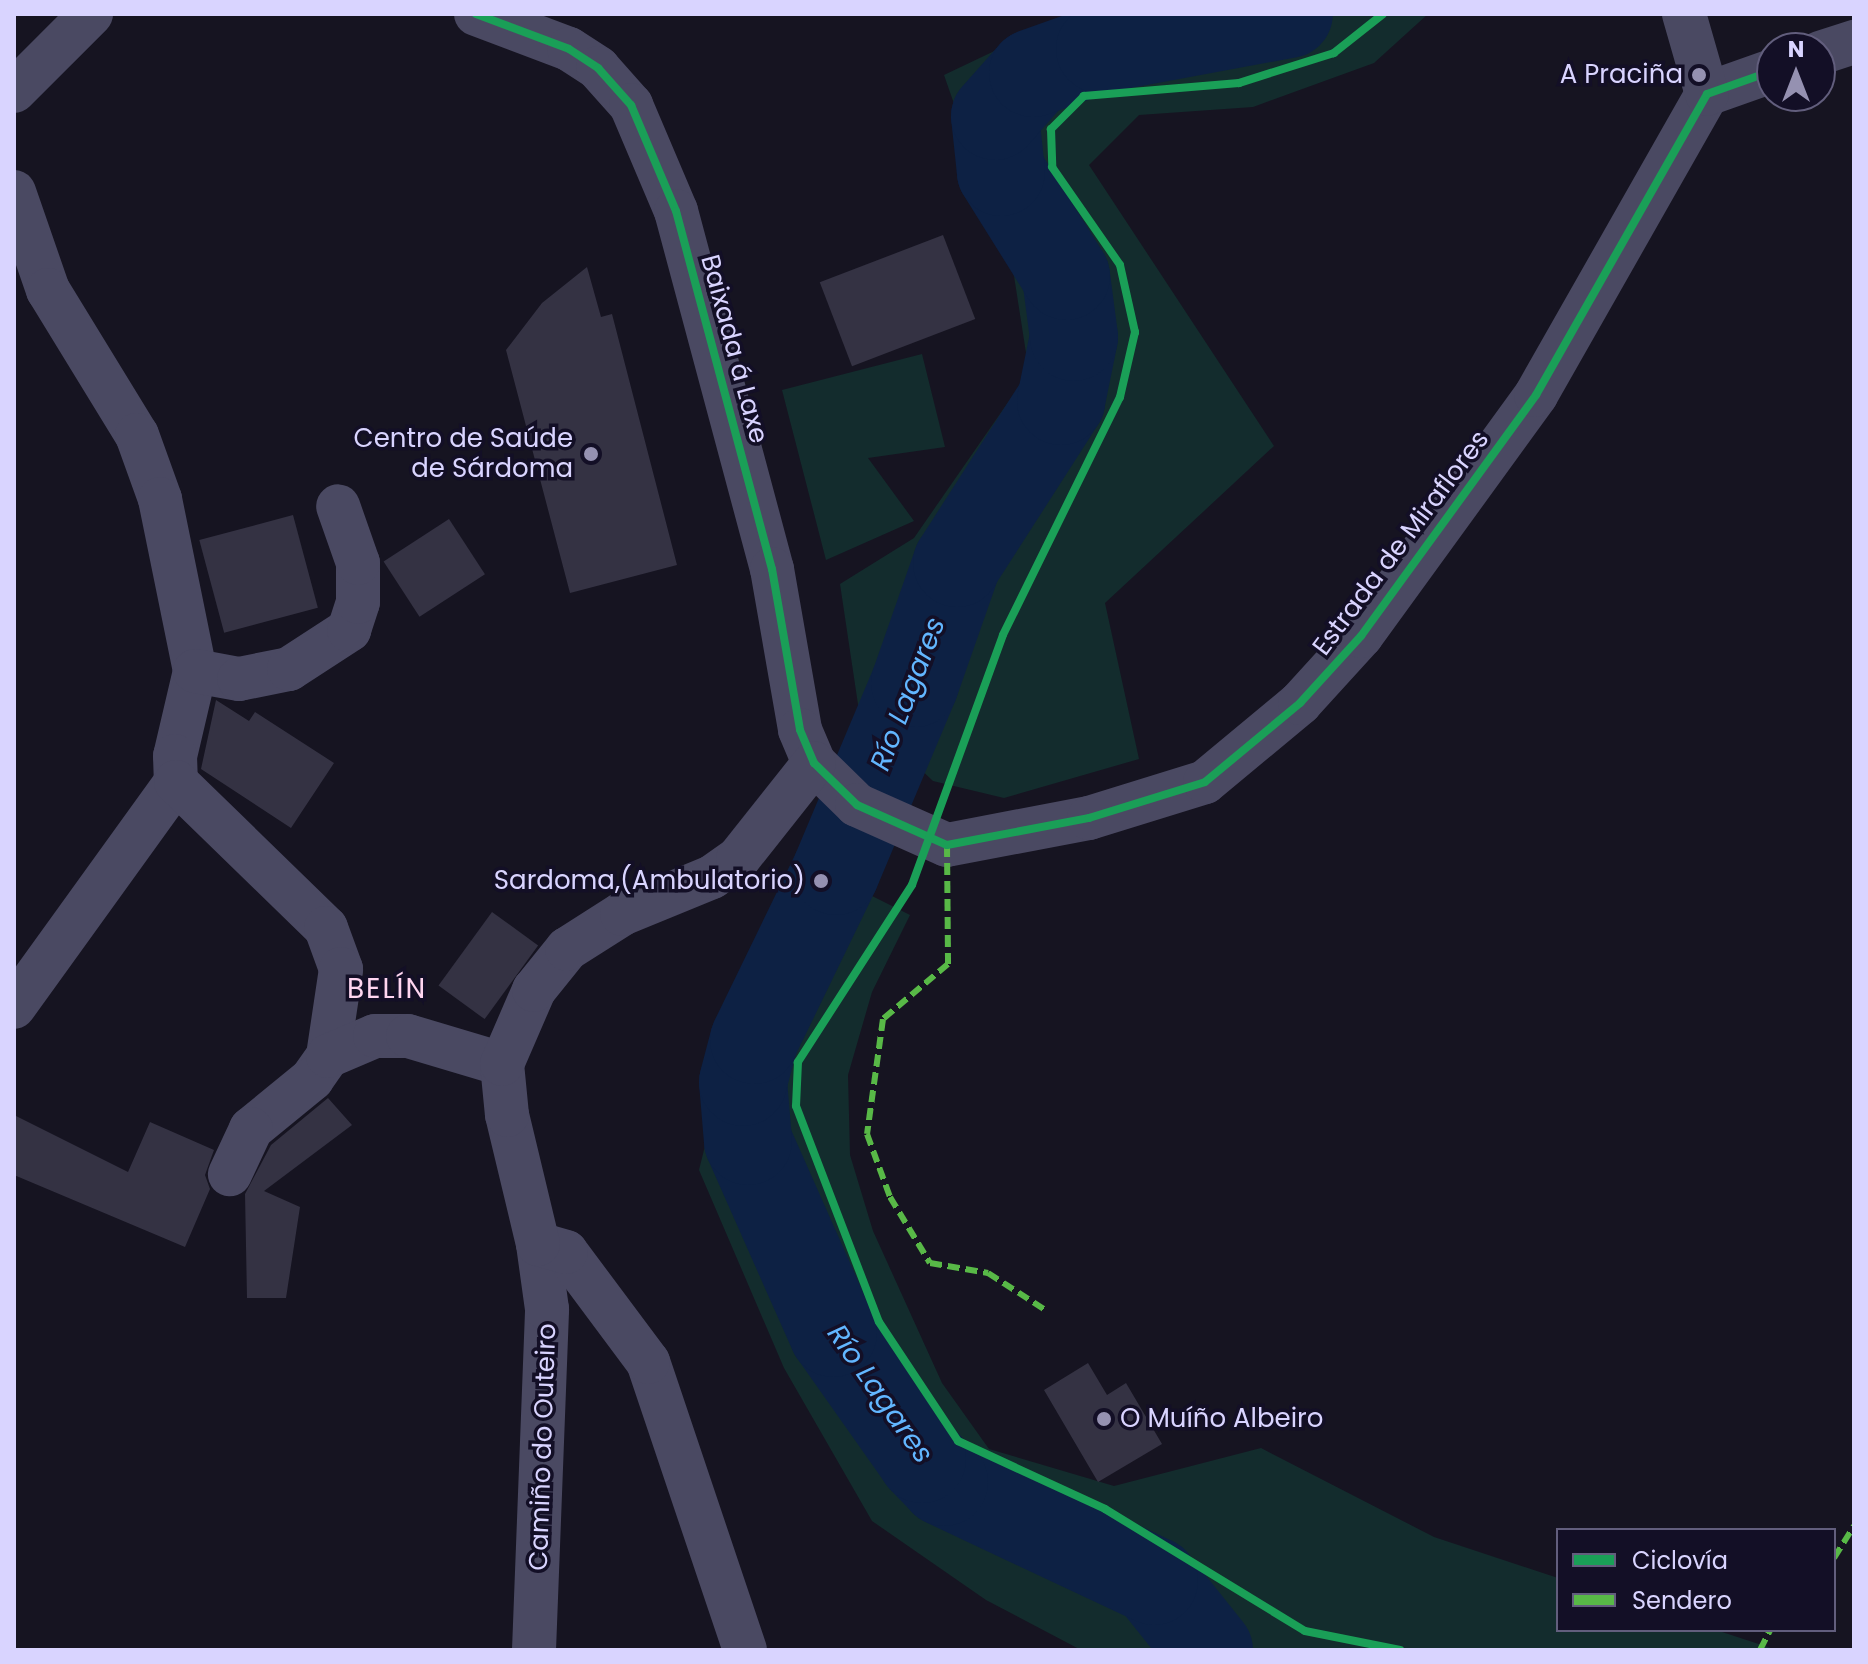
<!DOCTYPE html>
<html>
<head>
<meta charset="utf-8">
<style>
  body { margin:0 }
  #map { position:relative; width:1868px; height:1664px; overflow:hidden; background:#161421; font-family:Poppins,sans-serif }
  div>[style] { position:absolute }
  .green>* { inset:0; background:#132c2d }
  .river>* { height:88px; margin:-44px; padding:0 44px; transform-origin:44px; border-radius:44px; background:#0d2144 }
  .building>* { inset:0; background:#343243; transform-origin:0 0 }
  .street>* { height:44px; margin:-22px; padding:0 22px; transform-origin:22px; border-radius:22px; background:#4a4962 }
  .quiet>* { height:6px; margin-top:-3px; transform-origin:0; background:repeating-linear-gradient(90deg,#58b947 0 12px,transparent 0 18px) }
  .cycleway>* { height:8px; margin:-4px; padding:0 4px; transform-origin:4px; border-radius:4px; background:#1a9f57 }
  .dots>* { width:22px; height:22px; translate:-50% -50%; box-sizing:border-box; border:4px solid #130f26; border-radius:50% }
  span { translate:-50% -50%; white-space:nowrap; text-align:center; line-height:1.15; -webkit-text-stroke:7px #130f26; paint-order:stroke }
  .poi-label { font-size:26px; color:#d9d4ff }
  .right { translate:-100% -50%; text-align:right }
  .left { translate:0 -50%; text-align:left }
  .street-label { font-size:26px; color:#d9d4ff }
  .water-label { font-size:28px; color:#62b6ff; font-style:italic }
  .neighbourhood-label { font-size:28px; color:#ffd6f0; letter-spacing:2px }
  .frame { position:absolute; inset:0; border:16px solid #d9d4ff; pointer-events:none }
  .legend { position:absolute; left:1556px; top:1528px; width:280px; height:104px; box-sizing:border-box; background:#130f26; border:2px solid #625e7d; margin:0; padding:10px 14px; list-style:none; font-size:24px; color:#d9d4ff }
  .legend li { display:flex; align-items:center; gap:16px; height:40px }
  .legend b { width:40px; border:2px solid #625e7d }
  .north { position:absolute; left:1756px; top:32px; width:80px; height:80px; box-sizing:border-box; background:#130f26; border:2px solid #625e7d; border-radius:50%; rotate:0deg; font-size:22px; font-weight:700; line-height:32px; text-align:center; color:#d9d4ff }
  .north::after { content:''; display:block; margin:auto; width:28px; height:36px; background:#9591b1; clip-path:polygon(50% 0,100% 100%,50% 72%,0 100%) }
</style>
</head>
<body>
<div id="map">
  <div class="green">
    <i style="clip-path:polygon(1072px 14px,1428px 14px,1374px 63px,1253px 107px,1139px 115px,1089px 165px,1274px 446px,1105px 603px,1139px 759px,1004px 798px,933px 781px,859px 711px,840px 584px,914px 538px,1029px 372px,1014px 276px,944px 75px)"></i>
    <i style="clip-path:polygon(922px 354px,945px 447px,868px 458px,914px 521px,826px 560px,782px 390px)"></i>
    <i style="clip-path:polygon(806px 863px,910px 915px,872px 992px,848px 1075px,850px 1155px,873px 1231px,942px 1383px,989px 1449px,1114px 1486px,1261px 1448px,1434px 1537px,1558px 1578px,1558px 1630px,1716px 1630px,1777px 1650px,1081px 1650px,986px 1600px,872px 1521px,784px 1368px,699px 1170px,741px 1001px)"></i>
  </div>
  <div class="river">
    <i style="left:1209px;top:1650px;width:88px;rotate:-128.6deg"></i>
    <i style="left:1154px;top:1581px;width:232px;rotate:-154.8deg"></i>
    <i style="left:944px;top:1482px;width:32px;rotate:-134deg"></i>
    <i style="left:922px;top:1459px;width:154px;rotate:-125.2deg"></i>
    <i style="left:833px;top:1333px;width:210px;rotate:-113.9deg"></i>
    <i style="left:748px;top:1141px;width:59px;rotate:-94.8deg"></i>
    <i style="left:743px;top:1082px;width:43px;rotate:-75.3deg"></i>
    <i style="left:754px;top:1040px;width:188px;rotate:-64.1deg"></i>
    <i style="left:836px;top:871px;width:204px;rotate:-67.2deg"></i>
    <i style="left:915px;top:683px;width:127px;rotate:-70.7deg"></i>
    <i style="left:957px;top:563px;width:193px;rotate:-57.3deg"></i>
    <i style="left:1061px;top:401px;width:65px;rotate:-78.5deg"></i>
    <i style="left:1074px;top:337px;width:62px;rotate:-97.5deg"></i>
    <i style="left:1066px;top:276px;width:123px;rotate:-122deg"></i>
    <i style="left:1001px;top:172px;width:56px;rotate:-96.1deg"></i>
    <i style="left:995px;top:116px;width:57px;rotate:-48.5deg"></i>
    <i style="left:1033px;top:73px;width:71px;rotate:-19.7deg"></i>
    <i style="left:1100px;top:49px;width:192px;rotate:-10.5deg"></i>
  </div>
  <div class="building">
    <i style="left:943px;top:235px;width:90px;height:132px;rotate:69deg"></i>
    <i style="clip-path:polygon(587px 267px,601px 317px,612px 314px,677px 565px,570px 593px,506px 350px,542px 303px)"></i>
    <i style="left:293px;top:515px;width:96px;height:97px;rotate:75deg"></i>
    <i style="left:449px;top:519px;width:66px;height:78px;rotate:57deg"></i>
    <i style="clip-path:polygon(216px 700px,249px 721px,255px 712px,334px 763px,291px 828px,201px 769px)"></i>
    <i style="left:492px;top:912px;width:57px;height:91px;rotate:36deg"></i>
    <i style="clip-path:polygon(328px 1098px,352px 1125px,264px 1191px,300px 1207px,286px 1298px,247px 1298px,245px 1194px,271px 1145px)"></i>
    <i style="clip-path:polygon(14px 1115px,128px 1172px,150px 1122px,214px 1150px,205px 1175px,210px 1189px,185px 1247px,14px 1175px)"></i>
    <i style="clip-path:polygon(1088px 1363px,1107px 1395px,1126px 1383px,1162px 1444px,1098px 1482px,1044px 1390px)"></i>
  </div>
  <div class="street">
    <i style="left:476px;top:14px;width:99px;rotate:20.6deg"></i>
    <i style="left:569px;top:49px;width:35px;rotate:33deg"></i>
    <i style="left:598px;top:68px;width:50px;rotate:48.3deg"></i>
    <i style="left:631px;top:105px;width:115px;rotate:67deg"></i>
    <i style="left:676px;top:211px;width:371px;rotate:75deg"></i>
    <i style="left:772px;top:569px;width:163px;rotate:80.1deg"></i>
    <i style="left:800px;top:730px;width:36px;rotate:67deg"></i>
    <i style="left:814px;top:763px;width:60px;rotate:44.3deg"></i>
    <i style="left:857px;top:805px;width:98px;rotate:24deg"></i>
    <i style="left:947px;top:845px;width:145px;rotate:-10.8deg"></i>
    <i style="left:1089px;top:818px;width:121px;rotate:-17.2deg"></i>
    <i style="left:1205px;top:782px;width:124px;rotate:-39.7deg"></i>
    <i style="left:1300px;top:703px;width:91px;rotate:-47.7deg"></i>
    <i style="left:1361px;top:636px;width:298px;rotate:-54deg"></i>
    <i style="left:1536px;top:395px;width:346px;rotate:-60.4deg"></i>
    <i style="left:1707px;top:94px;width:69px;rotate:-19.5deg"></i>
    <i style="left:1684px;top:14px;width:83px;rotate:74deg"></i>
    <i style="left:1820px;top:53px;width:36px;rotate:-18deg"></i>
    <i style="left:14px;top:91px;width:109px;rotate:-45deg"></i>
    <i style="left:14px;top:192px;width:104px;rotate:70.9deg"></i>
    <i style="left:48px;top:290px;width:170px;rotate:58.5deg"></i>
    <i style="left:137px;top:435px;width:68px;rotate:70.2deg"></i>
    <i style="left:160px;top:499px;width:176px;rotate:78.5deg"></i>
    <i style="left:195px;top:671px;width:87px;rotate:103.2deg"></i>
    <i style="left:175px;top:756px;width:26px;rotate:88deg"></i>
    <i style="left:176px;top:782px;width:277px;rotate:125.8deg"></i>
    <i style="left:195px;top:671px;width:45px;rotate:10.3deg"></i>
    <i style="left:239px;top:679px;width:51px;rotate:-11.3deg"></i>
    <i style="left:289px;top:669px;width:72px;rotate:-33deg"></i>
    <i style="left:349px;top:630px;width:29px;rotate:-72deg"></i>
    <i style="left:358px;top:602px;width:39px;rotate:-90deg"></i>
    <i style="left:358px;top:563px;width:60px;rotate:-109.3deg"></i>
    <i style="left:176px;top:782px;width:209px;rotate:44.2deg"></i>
    <i style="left:326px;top:928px;width:44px;rotate:69.9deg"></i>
    <i style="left:341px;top:969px;width:88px;rotate:98.5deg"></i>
    <i style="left:328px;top:1056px;width:28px;rotate:125deg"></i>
    <i style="left:312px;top:1079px;width:79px;rotate:140.7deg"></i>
    <i style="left:251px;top:1129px;width:50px;rotate:115deg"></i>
    <i style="left:328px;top:1056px;width:51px;rotate:-23.1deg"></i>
    <i style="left:375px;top:1036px;width:33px"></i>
    <i style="left:408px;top:1036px;width:98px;rotate:16.6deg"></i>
    <i style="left:534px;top:1650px;width:341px;rotate:-87.8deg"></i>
    <i style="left:547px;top:1309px;width:66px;rotate:-97.9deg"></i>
    <i style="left:745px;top:1650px;width:304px;rotate:-108.6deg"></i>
    <i style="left:648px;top:1362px;width:137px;rotate:-126.7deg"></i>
    <i style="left:566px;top:1252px;width:29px;rotate:-164deg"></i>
    <i style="left:538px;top:1244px;width:133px;rotate:-103.5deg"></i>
    <i style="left:507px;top:1115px;width:51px;rotate:-95.6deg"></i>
    <i style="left:502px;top:1064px;width:81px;rotate:-66.6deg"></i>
    <i style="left:534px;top:990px;width:53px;rotate:-51.2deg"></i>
    <i style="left:567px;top:949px;width:65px;rotate:-32.5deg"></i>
    <i style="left:622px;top:914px;width:97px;rotate:-22.3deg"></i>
    <i style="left:712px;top:877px;width:32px;rotate:-35deg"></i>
    <i style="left:738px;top:859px;width:122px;rotate:-51.6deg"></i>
  </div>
  <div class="quiet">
    <i style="left:947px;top:845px;width:119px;rotate:89.5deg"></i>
    <i style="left:948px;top:964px;width:85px;rotate:139.8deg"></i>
    <i style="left:883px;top:1019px;width:116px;rotate:97.9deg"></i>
    <i style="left:867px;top:1134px;width:67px;rotate:69.9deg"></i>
    <i style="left:890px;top:1197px;width:77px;rotate:58.8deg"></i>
    <i style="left:930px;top:1263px;width:59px;rotate:9.8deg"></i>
    <i style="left:988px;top:1273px;width:70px;rotate:32.8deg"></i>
    <i style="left:1834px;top:1558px;width:38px;rotate:-58deg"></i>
    <i style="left:1760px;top:1650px;width:22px;rotate:-63deg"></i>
  </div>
  <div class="cycleway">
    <i style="left:476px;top:14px;width:99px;rotate:20.6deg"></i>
    <i style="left:569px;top:49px;width:35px;rotate:33deg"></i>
    <i style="left:598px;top:68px;width:50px;rotate:48.3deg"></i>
    <i style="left:631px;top:105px;width:115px;rotate:67deg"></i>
    <i style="left:676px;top:211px;width:371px;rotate:75deg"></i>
    <i style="left:772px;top:569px;width:163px;rotate:80.1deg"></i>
    <i style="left:800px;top:730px;width:36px;rotate:67deg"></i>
    <i style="left:814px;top:763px;width:60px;rotate:44.3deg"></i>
    <i style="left:857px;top:805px;width:98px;rotate:24deg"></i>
    <i style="left:947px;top:845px;width:145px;rotate:-10.8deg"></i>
    <i style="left:1089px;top:818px;width:121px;rotate:-17.2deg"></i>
    <i style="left:1205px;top:782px;width:124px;rotate:-39.7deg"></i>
    <i style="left:1300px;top:703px;width:91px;rotate:-47.7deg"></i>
    <i style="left:1361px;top:636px;width:298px;rotate:-54deg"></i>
    <i style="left:1536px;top:395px;width:346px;rotate:-60.4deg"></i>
    <i style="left:1707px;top:94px;width:69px;rotate:-19.5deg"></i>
    <i style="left:1383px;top:14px;width:63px;rotate:141.5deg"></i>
    <i style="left:1334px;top:53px;width:100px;rotate:162.5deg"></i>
    <i style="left:1239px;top:83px;width:156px;rotate:175.2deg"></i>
    <i style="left:1084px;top:96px;width:47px;rotate:135deg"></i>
    <i style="left:1051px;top:129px;width:38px;rotate:88deg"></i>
    <i style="left:1052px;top:167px;width:119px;rotate:55.2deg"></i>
    <i style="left:1120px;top:265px;width:69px;rotate:77.4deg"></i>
    <i style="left:1135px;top:332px;width:67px;rotate:103deg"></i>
    <i style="left:1120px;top:397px;width:265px;rotate:116.2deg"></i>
    <i style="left:1003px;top:635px;width:266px;rotate:110deg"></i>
    <i style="left:912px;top:885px;width:211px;rotate:122.8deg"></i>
    <i style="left:798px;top:1062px;width:44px;rotate:92.6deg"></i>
    <i style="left:796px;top:1106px;width:231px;rotate:69deg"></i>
    <i style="left:879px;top:1322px;width:143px;rotate:56.4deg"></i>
    <i style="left:958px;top:1441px;width:162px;rotate:24.8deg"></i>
    <i style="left:1105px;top:1509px;width:234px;rotate:31.4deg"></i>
    <i style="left:1305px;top:1631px;width:97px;rotate:11.3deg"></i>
  </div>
  <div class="dots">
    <i style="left:1699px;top:75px;background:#9591b1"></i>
    <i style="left:591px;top:454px;background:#9591b1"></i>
    <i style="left:821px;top:881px;background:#9591b1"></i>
    <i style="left:1104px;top:1419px;background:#9591b1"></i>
  </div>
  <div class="poi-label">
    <span class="right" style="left:1683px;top:75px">A Praciña</span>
    <span class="right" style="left:573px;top:454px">Centro de Saúde<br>de Sárdoma</span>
    <span class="right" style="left:805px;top:881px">Sardoma,(Ambulatorio)</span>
    <span class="left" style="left:1120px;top:1419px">O Muíño Albeiro</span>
  </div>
  <div class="street-label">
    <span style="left:734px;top:349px;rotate:75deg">Baixada á Laxe</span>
    <span style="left:1401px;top:543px;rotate:-53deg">Estrada de Miraflores</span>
    <span style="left:543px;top:1447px;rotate:-88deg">Camiño do Outeiro</span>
  </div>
  <div class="water-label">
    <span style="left:908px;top:694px;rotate:-69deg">Río Lagares</span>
    <span style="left:880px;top:1394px;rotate:55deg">Río Lagares</span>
  </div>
  <div class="neighbourhood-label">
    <span style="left:387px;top:989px">BELÍN</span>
  </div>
  <div class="frame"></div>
  <ul class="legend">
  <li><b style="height:10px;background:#1a9f57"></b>Ciclovía</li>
  <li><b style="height:10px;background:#58b947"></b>Sendero</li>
  </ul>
  <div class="north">N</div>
</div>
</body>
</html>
